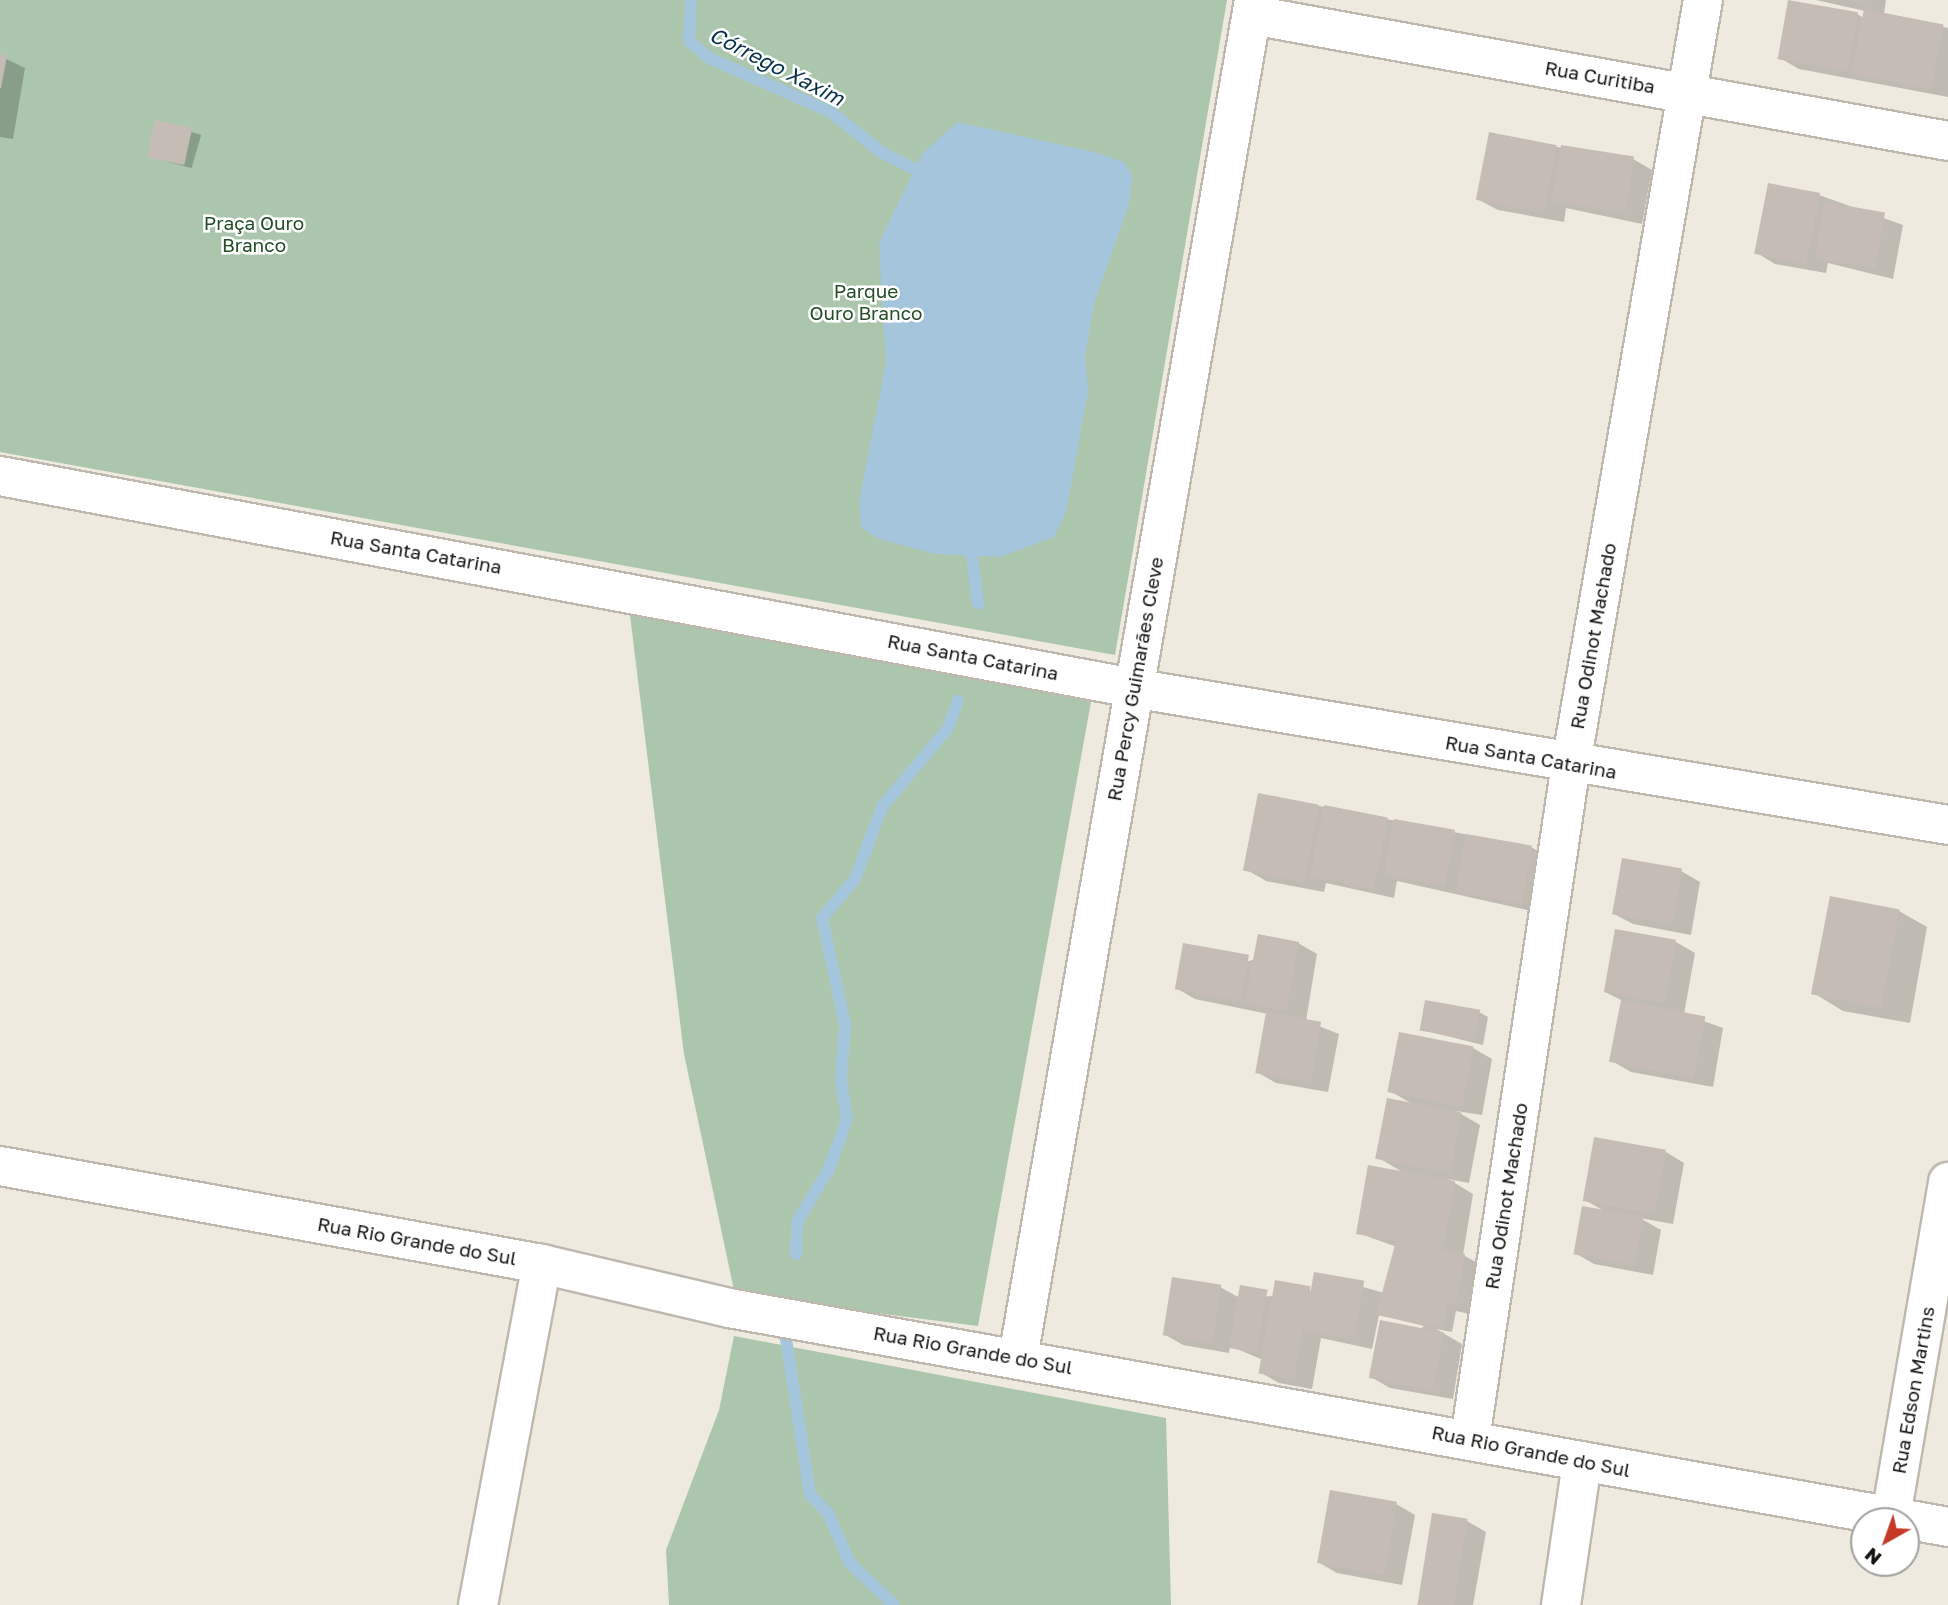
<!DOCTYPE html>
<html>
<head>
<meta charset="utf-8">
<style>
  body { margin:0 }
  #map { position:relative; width:1948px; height:1605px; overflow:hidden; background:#efeae0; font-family:"Golos Text",sans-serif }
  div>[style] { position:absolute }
  .green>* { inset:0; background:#abc6ac }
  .water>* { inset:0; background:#a5c5dc }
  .shadow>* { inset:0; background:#0003; transform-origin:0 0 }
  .stream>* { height:12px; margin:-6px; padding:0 6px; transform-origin:6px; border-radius:6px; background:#a5c5dc }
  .building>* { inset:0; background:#c6bcb6; transform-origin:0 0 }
  .roads { filter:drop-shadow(2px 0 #beb8af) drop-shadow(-2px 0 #beb8af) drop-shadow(0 2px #beb8af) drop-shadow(0 -2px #beb8af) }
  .minor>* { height:38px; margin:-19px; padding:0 19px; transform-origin:19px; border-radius:19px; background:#fff }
  .tertiary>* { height:38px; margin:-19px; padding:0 19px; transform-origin:19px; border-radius:19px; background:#fff }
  span { translate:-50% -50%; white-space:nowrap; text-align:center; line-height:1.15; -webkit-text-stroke:5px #fff; paint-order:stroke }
  .street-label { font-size:19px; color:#151310 }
  .park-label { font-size:19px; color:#234c27 }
  .water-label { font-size:21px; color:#063149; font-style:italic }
  .north { position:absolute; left:1850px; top:1507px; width:70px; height:70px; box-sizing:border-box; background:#fff; border:2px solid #a1a19f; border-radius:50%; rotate:220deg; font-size:19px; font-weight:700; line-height:28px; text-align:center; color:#151310 }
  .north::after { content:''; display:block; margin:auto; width:24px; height:32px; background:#c53928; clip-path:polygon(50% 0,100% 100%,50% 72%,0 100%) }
</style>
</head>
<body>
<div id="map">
  <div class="green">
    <i style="clip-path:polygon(0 0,1227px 0,1115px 655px,0 452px)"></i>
    <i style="clip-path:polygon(627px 591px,1091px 702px,978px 1326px,735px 1295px,684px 1054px)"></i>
    <i style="clip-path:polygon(734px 1336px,1166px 1418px,1171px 1605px,669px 1605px,666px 1550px,719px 1410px)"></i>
  </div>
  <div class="water">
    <i style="clip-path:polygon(957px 122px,1094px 152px,1124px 162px,1132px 175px,1129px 205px,1094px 303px,1085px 356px,1088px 392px,1066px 512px,1054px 537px,1000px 557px,936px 554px,879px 539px,861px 527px,859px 502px,886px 363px,879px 243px,922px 154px)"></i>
  </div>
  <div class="shadow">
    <i style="clip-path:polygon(1816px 0,1886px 0,1884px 14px,1948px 28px,1948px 97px,1799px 69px,1780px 58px,1857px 14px,1864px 18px,1865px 11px)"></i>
    <i style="clip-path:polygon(0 56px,25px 68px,13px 139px,0 137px)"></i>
    <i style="left:157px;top:122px;width:46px;height:35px;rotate:16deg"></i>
    <i style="clip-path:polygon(1557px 147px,1633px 159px,1652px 170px,1642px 224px,1566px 208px,1564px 222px,1498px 210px,1479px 200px)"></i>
    <i style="clip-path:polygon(1819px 195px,1903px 225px,1893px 279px,1828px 263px,1826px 273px,1775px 264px,1757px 253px)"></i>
    <i style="clip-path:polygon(1319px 806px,1531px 847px,1550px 858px,1540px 913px,1397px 881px,1394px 898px,1326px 883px,1324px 892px,1266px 881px,1247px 870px)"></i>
    <i style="clip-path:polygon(1681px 871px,1700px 882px,1691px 935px,1633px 924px,1614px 914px)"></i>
    <i style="clip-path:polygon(1899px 911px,1927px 927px,1910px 1023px,1843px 1011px,1815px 994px)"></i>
    <i style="clip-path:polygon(1616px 931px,1676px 942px,1695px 953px,1684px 1014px,1723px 1028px,1713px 1087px,1631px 1072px,1612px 1061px,1623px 1001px,1605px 992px)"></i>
    <i style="clip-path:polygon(1298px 943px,1317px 954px,1306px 1021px,1339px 1034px,1328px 1092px,1276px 1083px,1257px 1072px,1268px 1014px,1195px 999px,1176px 988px)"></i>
    <i style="clip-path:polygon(1479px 1012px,1488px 1017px,1483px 1045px,1422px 1030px)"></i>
    <i style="clip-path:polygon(1473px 1048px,1492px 1059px,1482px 1115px,1456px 1111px,1480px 1125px,1469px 1183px,1448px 1179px,1473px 1194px,1463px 1255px,1483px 1266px,1474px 1315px,1456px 1311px,1452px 1332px,1436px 1329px,1462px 1344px,1453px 1399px,1390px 1388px,1371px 1377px,1424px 1326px,1379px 1315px,1372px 1349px,1321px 1338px,1312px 1389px,1279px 1383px,1261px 1373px,1263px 1360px,1230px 1346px,1229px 1353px,1183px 1345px,1164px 1334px,1220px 1287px,1240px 1298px,1274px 1296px,1313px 1290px,1316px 1274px,1388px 1294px,1397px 1247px,1358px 1233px,1404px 1173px,1379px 1158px,1414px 1105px,1390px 1091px)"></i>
    <i style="clip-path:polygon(1666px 1152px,1684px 1163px,1673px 1224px,1640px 1218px,1661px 1230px,1653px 1275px,1594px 1264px,1575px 1253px,1606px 1212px,1585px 1200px)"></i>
    <i style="clip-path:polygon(1396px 1504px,1415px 1515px,1402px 1585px,1337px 1573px,1318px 1562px)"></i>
    <i style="clip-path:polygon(1467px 1521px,1486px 1532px,1473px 1605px,1417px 1605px)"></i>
  </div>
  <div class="stream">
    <i style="left:691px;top:0;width:41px;rotate:92.8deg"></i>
    <i style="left:689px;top:41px;width:26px;rotate:40deg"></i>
    <i style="left:709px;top:58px;width:133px;rotate:23.9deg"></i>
    <i style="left:831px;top:112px;width:64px;rotate:38.7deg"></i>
    <i style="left:881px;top:152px;width:51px;rotate:26.6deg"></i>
    <i style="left:970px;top:540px;width:64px;rotate:82.8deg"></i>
    <i style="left:796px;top:1254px;width:32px;rotate:-88deg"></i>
    <i style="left:797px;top:1222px;width:62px;rotate:-58.9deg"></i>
    <i style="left:829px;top:1169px;width:53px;rotate:-70.2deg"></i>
    <i style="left:847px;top:1119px;width:39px;rotate:-99deg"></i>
    <i style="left:841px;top:1080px;width:56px;rotate:-85.9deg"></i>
    <i style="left:845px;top:1024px;width:108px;rotate:-102.2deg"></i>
    <i style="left:822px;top:918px;width:51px;rotate:-49.8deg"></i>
    <i style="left:855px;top:879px;width:77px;rotate:-69.4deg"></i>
    <i style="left:882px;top:807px;width:103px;rotate:-50.1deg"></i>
    <i style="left:948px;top:728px;width:29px;rotate:-70deg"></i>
    <i style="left:786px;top:1339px;width:157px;rotate:81.2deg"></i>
    <i style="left:810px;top:1494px;width:26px;rotate:47deg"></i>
    <i style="left:828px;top:1513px;width:55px;rotate:66.3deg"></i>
    <i style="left:850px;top:1563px;width:61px;rotate:43.7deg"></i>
  </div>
  <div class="building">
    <i style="left:1788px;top:0;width:71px;height:60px;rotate:10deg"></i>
    <i style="clip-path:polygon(1847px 0,1866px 0,1865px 5px)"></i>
    <i style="left:1864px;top:9px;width:81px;height:66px;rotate:11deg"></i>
    <i style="clip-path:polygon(0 54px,7px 56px,1px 88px,0 88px)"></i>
    <i style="left:155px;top:120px;width:38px;height:38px;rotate:12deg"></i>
    <i style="left:1489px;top:132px;width:69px;height:69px;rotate:11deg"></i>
    <i style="left:1561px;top:145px;width:74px;height:57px;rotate:9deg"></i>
    <i style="left:1768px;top:183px;width:53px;height:72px;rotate:11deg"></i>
    <i style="left:1825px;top:202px;width:61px;height:57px;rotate:10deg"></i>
    <i style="left:1258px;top:793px;width:62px;height:79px;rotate:11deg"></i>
    <i style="left:1324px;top:805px;width:65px;height:73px;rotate:11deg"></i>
    <i style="left:1394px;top:819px;width:62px;height:57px;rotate:10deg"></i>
    <i style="left:1466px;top:834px;width:67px;height:59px;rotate:10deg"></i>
    <i style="left:1622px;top:858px;width:61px;height:57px;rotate:10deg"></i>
    <i style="left:1830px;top:896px;width:71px;height:100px;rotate:11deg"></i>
    <i style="left:1615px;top:929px;width:62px;height:64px;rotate:10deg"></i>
    <i style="left:1258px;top:934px;width:42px;height:70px;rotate:11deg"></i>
    <i style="left:1183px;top:943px;width:67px;height:47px;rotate:10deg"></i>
    <i style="left:1425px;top:1000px;width:56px;height:31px;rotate:10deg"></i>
    <i style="left:1621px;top:1000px;width:86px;height:63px;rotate:11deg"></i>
    <i style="left:1266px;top:1012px;width:56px;height:62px;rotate:10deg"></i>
    <i style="left:1399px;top:1032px;width:76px;height:61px;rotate:11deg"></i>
    <i style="left:1387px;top:1098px;width:76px;height:62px;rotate:11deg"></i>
    <i style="left:1594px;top:1137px;width:73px;height:65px;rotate:10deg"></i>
    <i style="clip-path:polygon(1368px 1165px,1455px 1181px,1443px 1250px,1465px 1254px,1456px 1305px,1447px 1304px,1443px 1328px,1376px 1315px,1396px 1241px,1356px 1234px)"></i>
    <i style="left:1582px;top:1206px;width:62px;height:49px;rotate:10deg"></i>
    <i style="left:1314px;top:1272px;width:51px;height:59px;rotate:10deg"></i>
    <i style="left:1172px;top:1277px;width:50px;height:59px;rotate:9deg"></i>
    <i style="left:1275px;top:1280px;width:36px;height:95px;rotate:10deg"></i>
    <i style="left:1240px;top:1285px;width:28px;height:64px;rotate:10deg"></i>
    <i style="left:1380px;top:1320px;width:65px;height:59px;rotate:11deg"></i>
    <i style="left:1330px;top:1490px;width:68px;height:74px;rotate:10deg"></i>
    <i style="left:1432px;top:1513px;width:36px;height:93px;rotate:9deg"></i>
  </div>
  <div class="roads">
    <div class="minor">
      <i style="left:1252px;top:15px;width:707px;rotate:10.26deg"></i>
      <i style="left:1018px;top:1358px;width:1378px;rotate:-80.14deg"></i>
      <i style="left:1470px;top:1439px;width:683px;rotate:-81.49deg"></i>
      <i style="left:1571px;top:764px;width:775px;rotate:-80.2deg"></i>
      <i style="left:1891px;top:1516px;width:339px;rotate:-80.3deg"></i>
      <i style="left:478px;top:1605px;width:347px;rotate:-79.4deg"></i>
      <i style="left:1561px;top:1605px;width:145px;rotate:-81.6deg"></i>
    </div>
    <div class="tertiary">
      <i style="left:0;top:476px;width:1153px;rotate:10.6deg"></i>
      <i style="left:1133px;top:688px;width:826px;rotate:9.54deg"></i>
      <i style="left:0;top:1166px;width:551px;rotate:10.25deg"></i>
      <i style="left:542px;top:1264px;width:192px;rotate:13.2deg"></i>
      <i style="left:729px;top:1308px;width:1239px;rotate:10.18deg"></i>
    </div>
  </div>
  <div class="street-label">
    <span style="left:1600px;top:77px;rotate:10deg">Rua Curitiba</span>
    <span style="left:416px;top:552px;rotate:10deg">Rua Santa Catarina</span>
    <span style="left:1593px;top:636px;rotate:-80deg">Rua Odinot Machado</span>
    <span style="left:973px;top:657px;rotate:11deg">Rua Santa Catarina</span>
    <span style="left:1135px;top:679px;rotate:-80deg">Rua Percy Guimarães Cleve</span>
    <span style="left:1531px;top:757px;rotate:10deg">Rua Santa Catarina</span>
    <span style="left:1506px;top:1196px;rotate:-81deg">Rua Odinot Machado</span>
    <span style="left:417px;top:1241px;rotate:10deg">Rua Rio Grande do Sul</span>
    <span style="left:973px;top:1350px;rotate:10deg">Rua Rio Grande do Sul</span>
    <span style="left:1913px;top:1390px;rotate:-80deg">Rua Edson Martins</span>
    <span style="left:1531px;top:1451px;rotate:11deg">Rua Rio Grande do Sul</span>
  </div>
  <div class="park-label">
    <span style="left:254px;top:234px">Praça Ouro<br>Branco</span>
    <span style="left:866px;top:302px">Parque<br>Ouro Branco</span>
  </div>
  <div class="water-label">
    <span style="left:777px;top:66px;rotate:27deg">Córrego Xaxim</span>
  </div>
  <div class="north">N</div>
</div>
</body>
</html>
